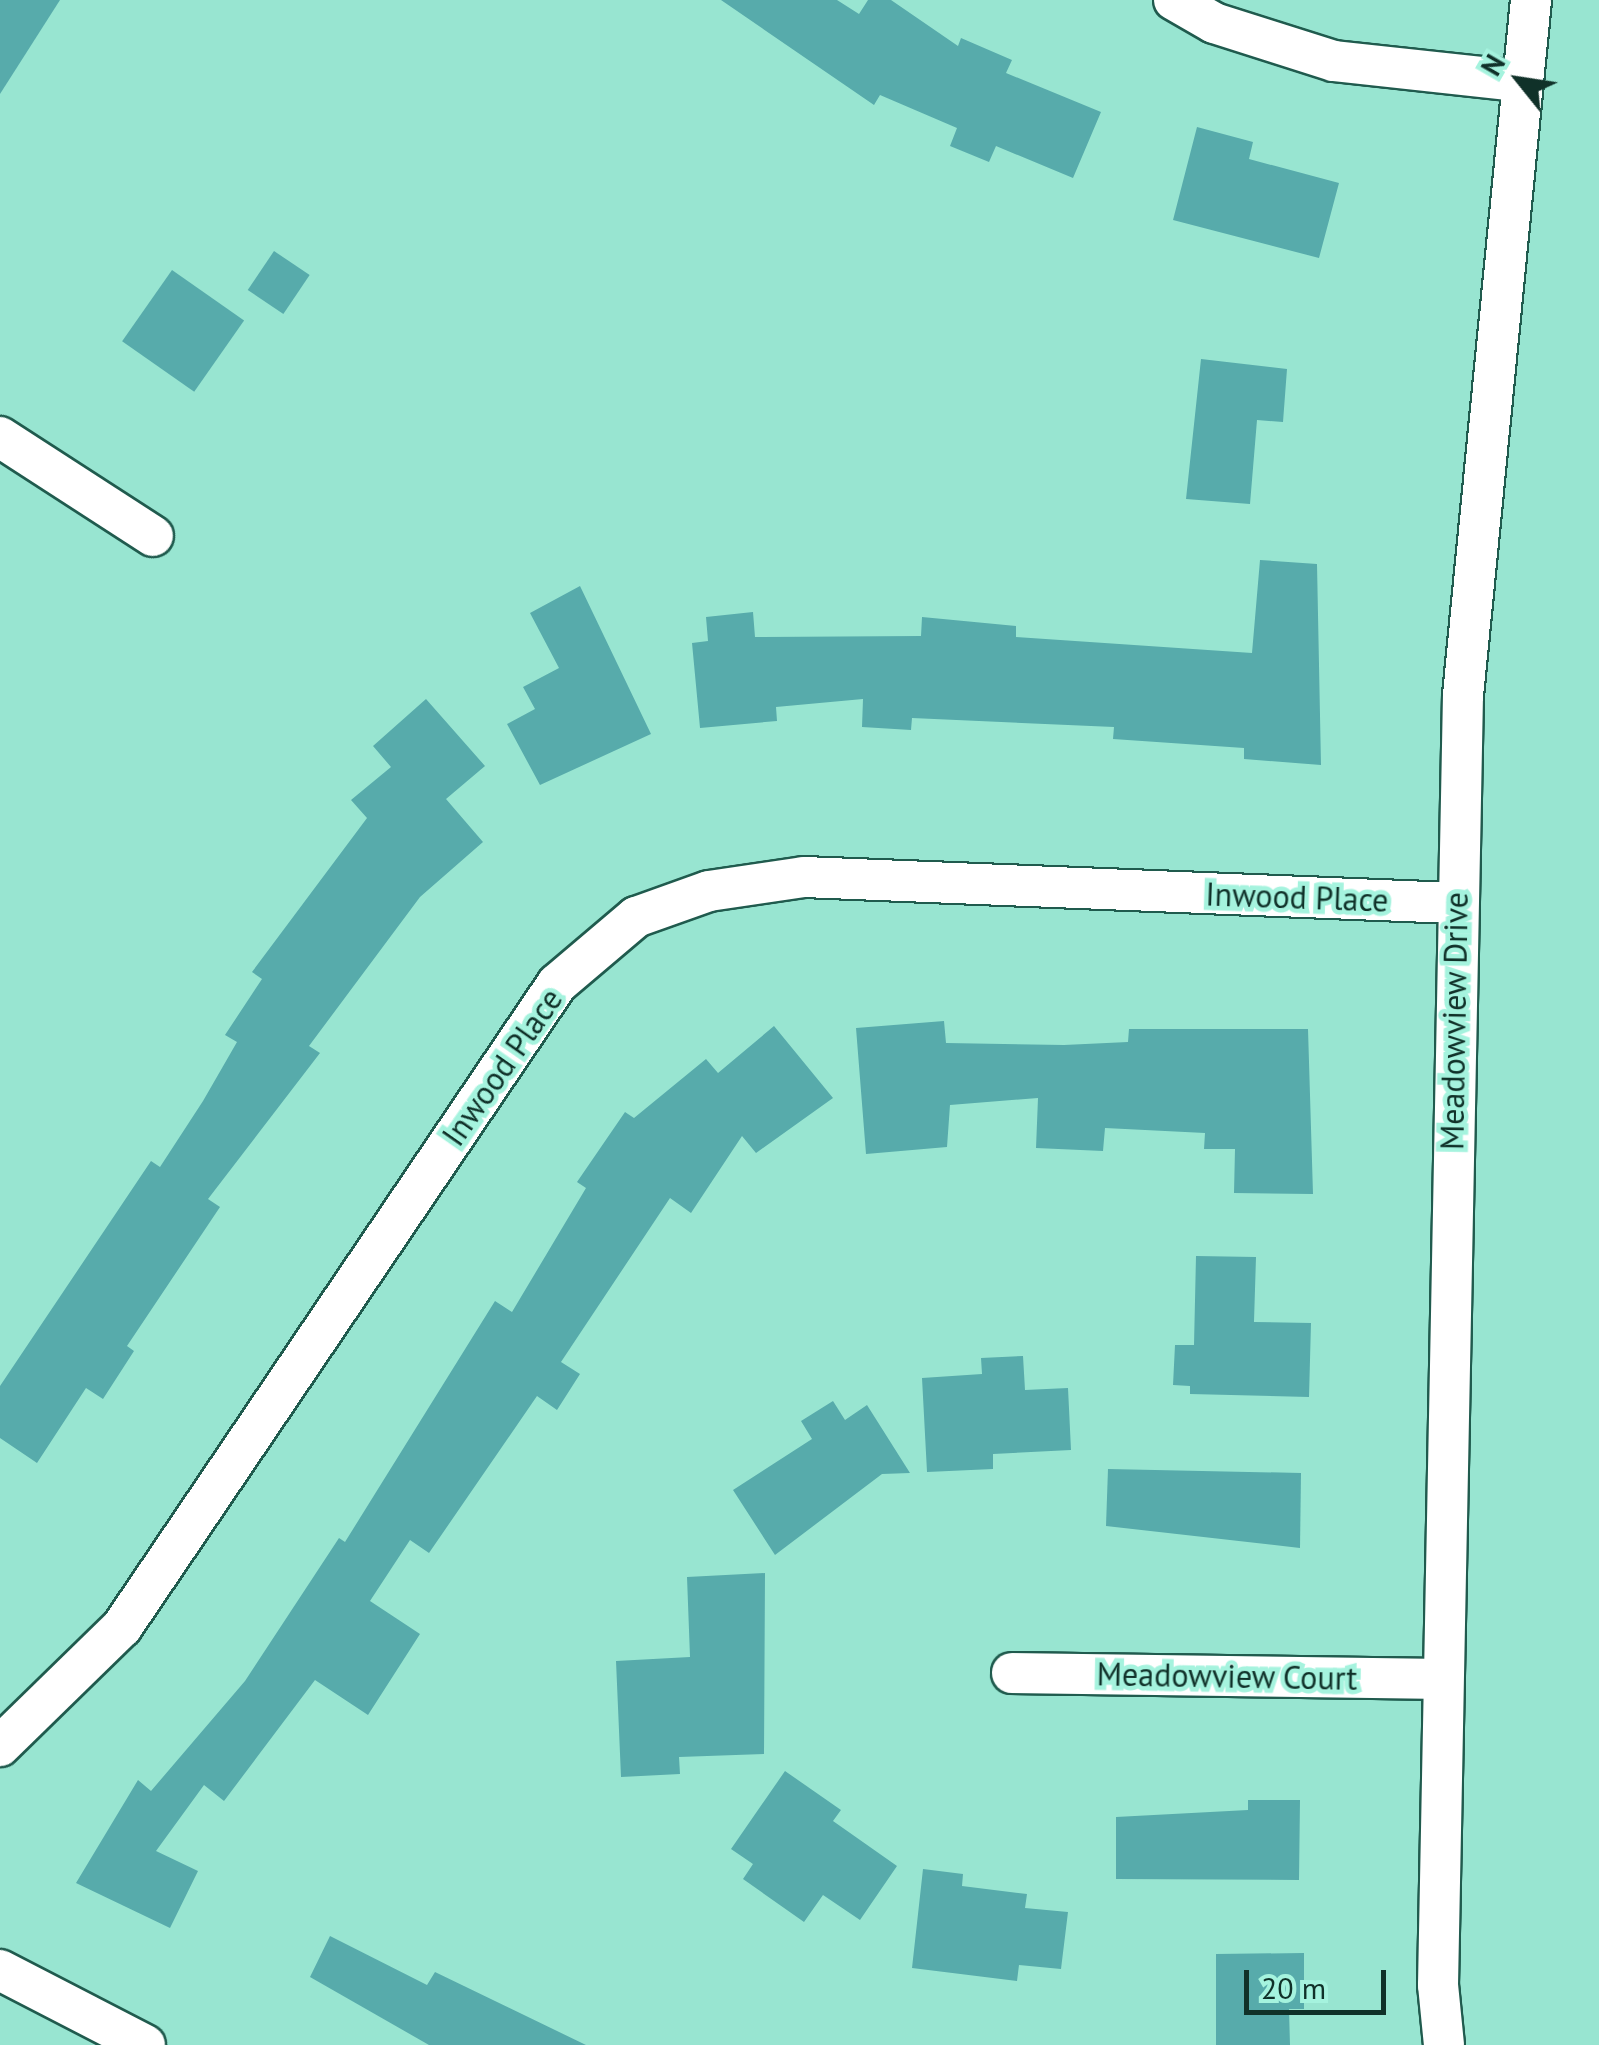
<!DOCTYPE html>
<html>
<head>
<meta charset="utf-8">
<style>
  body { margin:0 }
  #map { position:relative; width:1599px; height:2045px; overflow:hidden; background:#98e5d1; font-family:"PT Sans",sans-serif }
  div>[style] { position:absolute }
  .building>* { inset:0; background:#57abab; transform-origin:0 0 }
  .roads { filter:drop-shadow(2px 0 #205b4e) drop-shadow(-2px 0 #205b4e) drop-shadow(0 2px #205b4e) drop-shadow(0 -2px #205b4e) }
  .street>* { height:40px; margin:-20px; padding:0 20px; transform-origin:20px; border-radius:20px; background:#fff }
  span { translate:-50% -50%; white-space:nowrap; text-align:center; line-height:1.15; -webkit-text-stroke:9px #a5f3de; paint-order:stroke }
  .street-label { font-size:32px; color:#103129 }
  .north { position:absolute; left:1469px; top:30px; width:100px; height:100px; -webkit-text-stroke:8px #a5f3de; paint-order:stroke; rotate:300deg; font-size:28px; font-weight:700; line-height:40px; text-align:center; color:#103129 }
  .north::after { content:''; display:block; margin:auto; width:35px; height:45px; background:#103129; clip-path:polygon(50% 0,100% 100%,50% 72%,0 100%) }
  .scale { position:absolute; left:1244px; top:1970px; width:142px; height:45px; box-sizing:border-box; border:5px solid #103129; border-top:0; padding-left:12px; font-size:30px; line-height:35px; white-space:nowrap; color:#103129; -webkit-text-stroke:8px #a5f3de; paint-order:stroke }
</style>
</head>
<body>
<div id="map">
  <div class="building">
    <i style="clip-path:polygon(0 0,60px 0,0 94px)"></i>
    <i style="clip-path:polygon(721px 0,837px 0,859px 14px,868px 0,891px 0,958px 46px,961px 38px,1012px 60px,1006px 73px,1101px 112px,1073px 178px,996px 146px,989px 162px,950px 146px,957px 128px,880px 95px,874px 105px)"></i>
    <i style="clip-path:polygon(1197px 127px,1253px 142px,1249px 159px,1339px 183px,1319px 258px,1173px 220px)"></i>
    <i style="left:274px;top:251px;width:43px;height:47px;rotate:34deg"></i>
    <i style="left:172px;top:270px;width:88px;height:87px;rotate:35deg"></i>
    <i style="clip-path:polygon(1201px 359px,1287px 369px,1283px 422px,1257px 420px,1250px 504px,1186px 499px)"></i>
    <i style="clip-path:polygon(1260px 560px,1317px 564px,1321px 765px,1244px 759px,1244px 748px,1113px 739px,1114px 727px,912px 718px,911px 730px,862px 727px,863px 699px,776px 707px,777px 721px,700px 728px,692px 643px,708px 641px,706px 617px,753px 612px,755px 637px,921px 636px,922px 617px,1016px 626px,1016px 637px,1252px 653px)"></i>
    <i style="clip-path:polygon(580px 586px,651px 734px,540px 785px,507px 724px,535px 709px,523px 687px,559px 668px,530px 613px)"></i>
    <i style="clip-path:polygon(426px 699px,485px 766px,446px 799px,483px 842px,420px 897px,309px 1046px,320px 1053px,208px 1199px,220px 1207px,127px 1346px,134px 1351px,103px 1399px,86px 1388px,37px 1463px,0 1438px,0 1386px,151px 1161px,160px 1167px,203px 1101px,237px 1042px,225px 1035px,262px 979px,252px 972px,367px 818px,351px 800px,391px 767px,373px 746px)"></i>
    <i style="clip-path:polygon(944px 1021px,946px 1043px,1064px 1045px,1128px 1042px,1129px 1029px,1308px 1029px,1313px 1194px,1234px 1193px,1235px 1149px,1204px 1149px,1205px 1133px,1105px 1128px,1103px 1151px,1036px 1148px,1038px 1098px,950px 1105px,947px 1147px,866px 1154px,856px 1028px)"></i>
    <i style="clip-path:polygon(774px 1026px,833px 1098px,756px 1153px,742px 1136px,691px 1213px,670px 1198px,561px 1362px,580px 1374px,557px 1410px,537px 1396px,429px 1553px,410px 1540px,370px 1601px,420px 1634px,368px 1715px,315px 1680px,224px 1801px,204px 1785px,156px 1851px,198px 1871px,170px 1928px,76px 1883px,138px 1780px,151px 1791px,245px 1681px,339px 1538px,345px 1542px,495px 1301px,512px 1312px,586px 1188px,577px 1182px,625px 1112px,634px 1118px,706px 1059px,718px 1073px)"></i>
    <i style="clip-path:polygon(1196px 1256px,1256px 1257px,1254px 1322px,1311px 1323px,1309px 1397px,1190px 1394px,1190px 1386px,1173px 1385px,1175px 1345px,1194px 1345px)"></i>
    <i style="clip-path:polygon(1023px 1356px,1025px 1390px,1068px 1388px,1071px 1450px,993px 1454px,993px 1469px,927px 1472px,922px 1378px,982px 1374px,981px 1358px)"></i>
    <i style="clip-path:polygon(833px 1401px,845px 1420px,867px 1405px,910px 1473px,882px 1474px,775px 1555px,733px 1490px,812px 1439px,801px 1421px)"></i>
    <i style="clip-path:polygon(1108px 1469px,1301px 1473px,1300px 1548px,1106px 1526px)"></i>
    <i style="clip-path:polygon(765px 1573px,764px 1754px,679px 1757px,680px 1774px,621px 1777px,616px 1661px,690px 1657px,687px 1577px)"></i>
    <i style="clip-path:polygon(785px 1771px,841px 1810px,833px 1821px,897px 1866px,860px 1920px,823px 1895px,804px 1922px,743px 1879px,753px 1864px,731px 1849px)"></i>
    <i style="clip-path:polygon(1248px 1800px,1300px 1800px,1299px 1880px,1116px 1879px,1116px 1817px,1248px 1810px)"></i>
    <i style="clip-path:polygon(923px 1869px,963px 1874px,962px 1886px,1027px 1894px,1025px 1908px,1068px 1912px,1061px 1969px,1019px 1965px,1017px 1981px,912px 1968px)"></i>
    <i style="clip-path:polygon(330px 1936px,427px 1985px,435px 1972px,586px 2045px,429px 2045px,310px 1977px)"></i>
    <i style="clip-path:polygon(1304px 1953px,1304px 2009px,1289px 2009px,1290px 2045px,1216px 2045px,1216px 1954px)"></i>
  </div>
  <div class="roads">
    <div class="street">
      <i style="left:1174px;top:0;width:46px;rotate:29.9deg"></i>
      <i style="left:1214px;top:23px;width:126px;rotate:17.6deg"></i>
      <i style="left:1334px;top:61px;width:186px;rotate:6.2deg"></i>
      <i style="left:0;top:437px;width:182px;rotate:32.9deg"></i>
      <i style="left:1012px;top:1673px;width:431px;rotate:0.8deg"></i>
      <i style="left:0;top:1746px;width:170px;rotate:-44.3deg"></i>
      <i style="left:122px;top:1627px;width:776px;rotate:-55.92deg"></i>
      <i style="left:557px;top:984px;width:104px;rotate:-40.3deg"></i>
      <i style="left:636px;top:917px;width:77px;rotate:-19.6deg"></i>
      <i style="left:709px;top:891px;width:96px;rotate:-8.4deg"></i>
      <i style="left:804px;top:877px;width:652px;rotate:2.29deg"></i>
      <i style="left:0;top:1970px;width:163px;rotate:27.3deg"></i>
      <i style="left:1444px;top:2045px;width:60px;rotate:-95.7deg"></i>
      <i style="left:1438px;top:1985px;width:1290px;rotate:-88.89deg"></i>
      <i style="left:1463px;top:695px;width:698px;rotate:-84.41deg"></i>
    </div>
  </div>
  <div class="street-label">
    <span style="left:1297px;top:897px;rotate:2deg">Inwood Place</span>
    <span style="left:1454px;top:1021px;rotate:-89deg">Meadowview Drive</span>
    <span style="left:502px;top:1067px;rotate:-55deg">Inwood Place</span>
    <span style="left:1227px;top:1676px;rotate:1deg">Meadowview Court</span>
  </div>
  <div class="north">N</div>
  <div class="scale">20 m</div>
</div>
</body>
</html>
